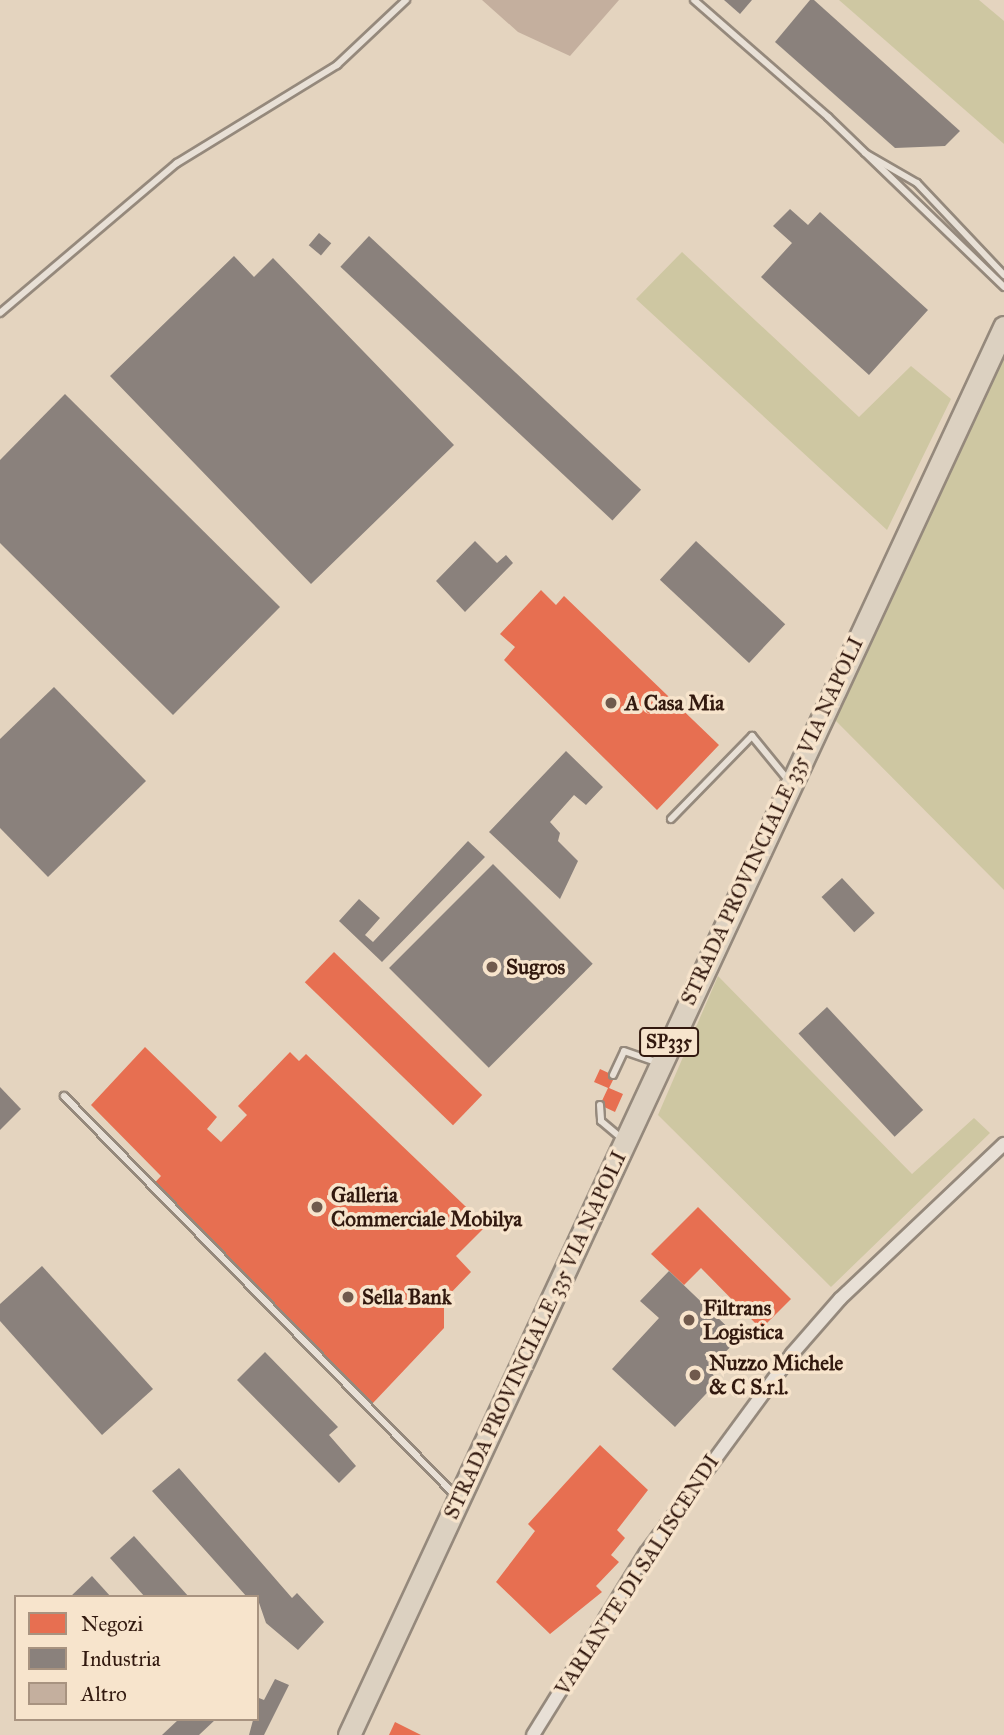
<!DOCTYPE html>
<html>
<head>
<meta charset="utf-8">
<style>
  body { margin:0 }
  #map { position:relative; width:1004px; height:1735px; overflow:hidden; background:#e4d4bf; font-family:"IM FELL Great Primer",serif }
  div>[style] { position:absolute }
  .green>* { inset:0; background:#cec7a2 }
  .shops>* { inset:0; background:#e76f51; transform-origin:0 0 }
  .industry>* { inset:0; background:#8a817c; transform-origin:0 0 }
  .building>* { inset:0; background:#c4af9e }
  .roads { filter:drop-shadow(2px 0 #95897c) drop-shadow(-2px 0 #95897c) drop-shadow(0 2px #95897c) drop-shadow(0 -2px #95897c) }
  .lane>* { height:6px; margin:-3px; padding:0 3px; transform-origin:3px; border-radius:3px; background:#e8e0d6 }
  .street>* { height:12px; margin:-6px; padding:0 6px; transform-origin:6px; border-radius:6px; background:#e8e0d6 }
  .primary>* { height:21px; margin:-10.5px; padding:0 10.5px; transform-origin:10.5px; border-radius:10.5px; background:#dcd1c1 }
  .dots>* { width:19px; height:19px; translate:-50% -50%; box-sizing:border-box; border:4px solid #f7e4cc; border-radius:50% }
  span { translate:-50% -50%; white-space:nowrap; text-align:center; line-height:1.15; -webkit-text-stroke:7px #f7e4cc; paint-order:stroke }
  .shield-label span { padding:2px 5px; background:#f7e4cc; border:2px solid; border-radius:5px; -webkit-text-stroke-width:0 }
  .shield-label { font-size:19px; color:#32190f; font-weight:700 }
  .poi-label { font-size:21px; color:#32190f; font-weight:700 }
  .left { translate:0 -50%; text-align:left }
  .street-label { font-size:21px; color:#32190f }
  .legend { position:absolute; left:14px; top:1595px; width:245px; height:126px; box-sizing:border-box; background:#f7e4cc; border:2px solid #a89380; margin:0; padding:9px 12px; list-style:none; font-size:21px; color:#32190f }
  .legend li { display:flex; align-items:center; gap:14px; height:35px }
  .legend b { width:35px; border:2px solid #a89380 }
</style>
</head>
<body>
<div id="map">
  <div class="green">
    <i style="clip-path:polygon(839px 0,979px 0,1004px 21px,1004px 144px)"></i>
    <i style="clip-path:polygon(682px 252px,859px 417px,911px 366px,951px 399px,887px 530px,636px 299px)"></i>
    <i style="clip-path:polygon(1004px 355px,1004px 890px,834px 719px)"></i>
    <i style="clip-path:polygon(718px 976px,912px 1174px,974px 1118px,990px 1133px,831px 1287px,658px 1115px)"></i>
  </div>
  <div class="shops">
    <i style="clip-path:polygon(541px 590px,556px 605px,564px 596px,719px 745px,657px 810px,504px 660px,515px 647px,500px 634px)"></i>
    <i style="left:334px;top:952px;width:206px;height:42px;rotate:44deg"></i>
    <i style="clip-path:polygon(145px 1047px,217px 1117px,207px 1129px,221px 1142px,247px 1115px,238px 1106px,290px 1052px,299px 1061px,306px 1054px,486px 1226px,456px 1256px,471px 1272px,444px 1300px,444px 1328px,373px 1403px,149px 1189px,161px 1176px,91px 1105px)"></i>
    <i style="clip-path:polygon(600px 1069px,615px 1076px,609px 1088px,623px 1094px,615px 1112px,600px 1105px,608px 1088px,594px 1082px)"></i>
    <i style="clip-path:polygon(698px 1207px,791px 1299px,761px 1329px,701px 1268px,684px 1285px,651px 1254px)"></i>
    <i style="clip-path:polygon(600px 1445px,648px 1490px,617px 1530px,625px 1538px,611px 1555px,619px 1562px,596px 1586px,602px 1592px,550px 1634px,496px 1582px,535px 1531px,528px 1524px)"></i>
    <i style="clip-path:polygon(395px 1722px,421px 1735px,389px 1735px)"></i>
  </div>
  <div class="industry">
    <i style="clip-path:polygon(724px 0,752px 0,740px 14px)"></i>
    <i style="clip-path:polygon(810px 0,814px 0,960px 131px,945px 146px,895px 148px,775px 42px)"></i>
    <i style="clip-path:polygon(790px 209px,808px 225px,820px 212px,928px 310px,869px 375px,761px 277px,792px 243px,773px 226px)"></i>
    <i style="left:319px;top:233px;width:16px;height:16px;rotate:40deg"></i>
    <i style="left:369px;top:236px;width:372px;height:42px;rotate:43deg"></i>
    <i style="clip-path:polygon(234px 256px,254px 277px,273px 258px,454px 445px,311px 584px,110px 376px)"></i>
    <i style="clip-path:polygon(65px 394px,280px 607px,173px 715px,0 543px,0 460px)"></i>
    <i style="clip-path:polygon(475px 541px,497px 563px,506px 555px,513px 563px,465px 612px,436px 581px)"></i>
    <i style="left:696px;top:541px;width:122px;height:53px;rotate:43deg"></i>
    <i style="clip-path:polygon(54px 687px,146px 781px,48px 877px,0 828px,0 739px)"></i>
    <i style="clip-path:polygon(566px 751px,603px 787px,586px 805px,574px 795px,550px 822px,560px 833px,558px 841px,578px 861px,560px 899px,489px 832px)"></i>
    <i style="clip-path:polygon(468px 841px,485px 857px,382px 962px,339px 921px,359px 899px,380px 918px,365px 935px,373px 942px)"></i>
    <i style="left:493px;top:864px;width:141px;height:147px;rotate:45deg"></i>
    <i style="left:842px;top:878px;width:48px;height:28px;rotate:47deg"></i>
    <i style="left:827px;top:1007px;width:141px;height:39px;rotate:47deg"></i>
    <i style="clip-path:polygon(0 1087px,21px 1109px,0 1130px)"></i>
    <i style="clip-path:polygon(42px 1266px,153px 1389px,102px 1435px,0 1321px,0 1304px)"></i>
    <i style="clip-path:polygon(669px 1271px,739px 1338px,708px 1370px,719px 1380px,675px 1427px,612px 1369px,659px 1318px,640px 1301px)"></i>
    <i style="clip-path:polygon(265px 1352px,338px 1427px,329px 1435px,356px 1466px,339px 1483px,237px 1380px)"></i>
    <i style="clip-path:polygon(179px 1468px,292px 1598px,297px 1593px,324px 1622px,298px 1650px,266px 1623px,257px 1597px,247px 1597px,152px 1491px)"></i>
    <i style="clip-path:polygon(134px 1536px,189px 1597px,145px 1597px,110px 1558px)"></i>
    <i style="clip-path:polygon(92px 1576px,111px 1597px,70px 1597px)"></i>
    <i style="clip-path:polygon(275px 1679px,289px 1685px,264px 1735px,249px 1735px,259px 1698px,264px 1700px)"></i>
    <i style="clip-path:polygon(179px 1719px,216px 1719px,199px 1735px,162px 1735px)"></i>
  </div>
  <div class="building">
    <i style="clip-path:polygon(482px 0,619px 0,570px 56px,518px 32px)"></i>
  </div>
  <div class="roads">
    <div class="lane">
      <i style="left:694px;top:0;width:178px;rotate:41.1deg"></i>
      <i style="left:828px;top:117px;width:245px;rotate:44deg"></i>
      <i style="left:865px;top:153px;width:60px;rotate:30deg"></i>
      <i style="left:917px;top:183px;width:127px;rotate:46.6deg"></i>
      <i style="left:0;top:313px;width:232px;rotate:-40.3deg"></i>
      <i style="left:177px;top:163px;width:188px;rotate:-31.5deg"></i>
      <i style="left:337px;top:65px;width:95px;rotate:-43.3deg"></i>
      <i style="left:671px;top:819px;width:116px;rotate:-45.7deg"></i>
      <i style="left:752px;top:736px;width:57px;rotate:50.7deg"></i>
      <i style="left:613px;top:1075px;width:26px;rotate:-65deg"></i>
      <i style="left:624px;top:1051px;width:36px;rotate:19deg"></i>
      <i style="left:64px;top:1096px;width:561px;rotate:45.58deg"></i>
      <i style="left:600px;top:1105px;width:16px;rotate:86deg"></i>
      <i style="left:601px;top:1121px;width:26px;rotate:40deg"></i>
    </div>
    <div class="street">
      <i style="left:533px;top:1735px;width:214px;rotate:-58.2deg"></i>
      <i style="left:646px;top:1553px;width:247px;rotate:-53.7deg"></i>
      <i style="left:792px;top:1354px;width:73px;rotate:-48.9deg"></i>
      <i style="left:840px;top:1299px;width:226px;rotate:-43.4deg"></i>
    </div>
    <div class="primary">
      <i style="left:349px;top:1735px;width:1553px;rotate:-65.05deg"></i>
    </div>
  </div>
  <div class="dots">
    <i style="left:611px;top:703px;background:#705a4d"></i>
    <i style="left:492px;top:967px;background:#705a4d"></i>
    <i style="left:317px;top:1207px;background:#705a4d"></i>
    <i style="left:348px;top:1297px;background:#705a4d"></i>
    <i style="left:689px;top:1320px;background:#705a4d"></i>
    <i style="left:695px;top:1375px;background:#705a4d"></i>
  </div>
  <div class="shield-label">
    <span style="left:669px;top:1042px">SP335</span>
  </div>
  <div class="poi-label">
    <span class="left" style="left:625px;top:703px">A Casa Mia</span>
    <span class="left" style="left:506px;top:967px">Sugros</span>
    <span class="left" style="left:331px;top:1207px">Galleria<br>Commerciale Mobilya</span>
    <span class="left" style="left:362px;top:1297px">Sella Bank</span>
    <span class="left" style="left:703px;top:1320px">Filtrans<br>Logistica</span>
    <span class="left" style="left:709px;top:1375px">Nuzzo Michele<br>&amp; C S.r.l.</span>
  </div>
  <div class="street-label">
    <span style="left:772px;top:821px;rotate:-65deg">STRADA PROVINCIALE 335 VIA NAPOLI</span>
    <span style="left:535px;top:1335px;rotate:-65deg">STRADA PROVINCIALE 335 VIA NAPOLI</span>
    <span style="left:637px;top:1575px;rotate:-57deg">VARIANTE DI SALISCENDI</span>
  </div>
  <ul class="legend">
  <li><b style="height:19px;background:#e76f51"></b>Negozi</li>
  <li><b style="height:19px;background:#8a817c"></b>Industria</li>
  <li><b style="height:19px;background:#c4af9e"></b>Altro</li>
  </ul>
</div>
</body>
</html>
